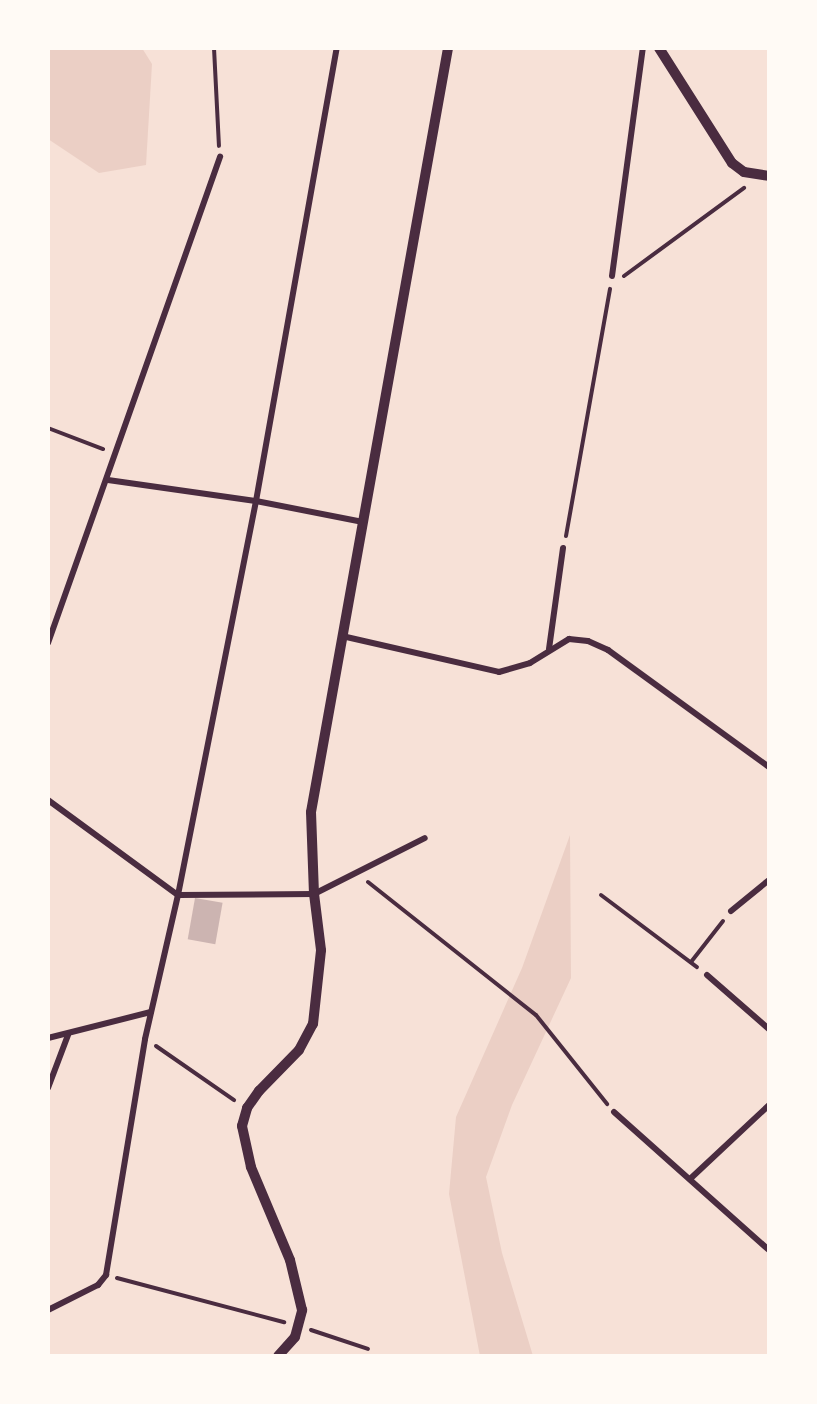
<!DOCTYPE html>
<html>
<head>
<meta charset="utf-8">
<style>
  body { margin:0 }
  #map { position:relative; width:817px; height:1404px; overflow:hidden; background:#f7e1d7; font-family:"Fira Sans",sans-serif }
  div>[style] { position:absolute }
  .green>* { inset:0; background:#ebcfc5 }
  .building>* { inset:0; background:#ccb4b1; transform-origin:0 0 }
  .path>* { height:4px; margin:-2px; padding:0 2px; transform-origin:2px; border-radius:2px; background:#4a2c40 }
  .minor>* { height:6px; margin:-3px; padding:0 3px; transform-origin:3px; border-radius:3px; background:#4a2c40 }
  .tertiary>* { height:10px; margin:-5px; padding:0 5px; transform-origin:5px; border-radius:5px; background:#4a2c40 }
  span { translate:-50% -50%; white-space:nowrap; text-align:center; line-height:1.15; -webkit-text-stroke:4.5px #fffaf5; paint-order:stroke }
  .frame { position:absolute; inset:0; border:50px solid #fffaf5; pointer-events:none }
</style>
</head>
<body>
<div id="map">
  <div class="green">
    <i style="clip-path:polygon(48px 48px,142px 48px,152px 64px,146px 165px,99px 173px,48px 139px)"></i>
    <i style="clip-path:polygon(570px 835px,571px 978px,512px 1105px,486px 1177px,502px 1253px,533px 1356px,480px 1356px,449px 1194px,456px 1117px,522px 968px)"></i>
  </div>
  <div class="building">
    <i style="left:195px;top:898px;width:28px;height:42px;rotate:10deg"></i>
  </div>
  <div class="path">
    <i style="left:214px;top:48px;width:98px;rotate:87.1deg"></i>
    <i style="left:624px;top:276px;width:149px;rotate:-36.3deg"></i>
    <i style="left:48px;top:428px;width:59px;rotate:20.9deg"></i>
    <i style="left:566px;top:536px;width:251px;rotate:-79.9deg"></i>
    <i style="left:368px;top:882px;width:214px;rotate:38.4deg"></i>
    <i style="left:536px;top:1015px;width:114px;rotate:51.4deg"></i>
    <i style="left:601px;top:895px;width:120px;rotate:36.9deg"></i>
    <i style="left:691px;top:962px;width:52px;rotate:-52deg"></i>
    <i style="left:156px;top:1046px;width:95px;rotate:34.7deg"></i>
    <i style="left:117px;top:1278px;width:173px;rotate:14.8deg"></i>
    <i style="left:311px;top:1330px;width:60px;rotate:18.4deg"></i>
  </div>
  <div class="minor">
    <i style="left:612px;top:276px;width:230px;rotate:-82.3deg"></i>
    <i style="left:108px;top:480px;width:149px;rotate:8.1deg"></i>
    <i style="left:256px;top:501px;width:109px;rotate:11.1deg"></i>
    <i style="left:342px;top:636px;width:161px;rotate:12.9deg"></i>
    <i style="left:499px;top:672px;width:32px;rotate:-16deg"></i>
    <i style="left:530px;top:663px;width:46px;rotate:-31.6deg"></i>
    <i style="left:569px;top:639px;width:19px;rotate:6deg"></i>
    <i style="left:588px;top:641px;width:22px;rotate:24deg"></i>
    <i style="left:608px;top:650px;width:199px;rotate:36deg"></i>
    <i style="left:48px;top:643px;width:516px;rotate:-70.51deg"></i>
    <i style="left:549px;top:649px;width:102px;rotate:-82.1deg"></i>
    <i style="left:48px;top:800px;width:161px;rotate:36.2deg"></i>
    <i style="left:178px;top:895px;width:136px;rotate:-0.4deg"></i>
    <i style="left:314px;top:894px;width:124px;rotate:-26.8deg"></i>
    <i style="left:731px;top:911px;width:49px;rotate:-39.2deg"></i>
    <i style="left:707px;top:975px;width:82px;rotate:41.1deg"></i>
    <i style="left:48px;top:1038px;width:106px;rotate:-14.2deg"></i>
    <i style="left:48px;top:1088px;width:57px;rotate:-69.3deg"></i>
    <i style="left:614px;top:1112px;width:208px;rotate:41.7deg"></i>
    <i style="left:690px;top:1179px;width:108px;rotate:-43.1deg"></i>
    <i style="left:48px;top:1310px;width:56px;rotate:-26.6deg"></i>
    <i style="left:98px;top:1285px;width:13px;rotate:-51deg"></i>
    <i style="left:106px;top:1275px;width:239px;rotate:-80.6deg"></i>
    <i style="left:145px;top:1039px;width:148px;rotate:-77.1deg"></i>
    <i style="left:178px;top:895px;width:402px;rotate:-78.8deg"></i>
    <i style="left:256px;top:501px;width:460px;rotate:-79.9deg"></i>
  </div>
  <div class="tertiary">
    <i style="left:659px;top:48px;width:136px;rotate:57.6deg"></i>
    <i style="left:732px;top:163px;width:15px;rotate:37deg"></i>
    <i style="left:744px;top:172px;width:25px;rotate:9deg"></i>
    <i style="left:278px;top:1356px;width:25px;rotate:-48deg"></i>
    <i style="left:295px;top:1337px;width:28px;rotate:-75deg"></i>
    <i style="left:302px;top:1310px;width:51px;rotate:-103.5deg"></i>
    <i style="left:290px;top:1260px;width:101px;rotate:-112.8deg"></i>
    <i style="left:251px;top:1167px;width:42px;rotate:-102.4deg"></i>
    <i style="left:242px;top:1126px;width:19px;rotate:-74deg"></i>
    <i style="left:247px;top:1108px;width:21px;rotate:-55deg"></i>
    <i style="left:259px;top:1091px;width:57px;rotate:-45.7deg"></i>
    <i style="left:299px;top:1050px;width:30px;rotate:-62deg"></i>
    <i style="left:313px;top:1024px;width:74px;rotate:-83.8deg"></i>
    <i style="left:321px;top:950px;width:56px;rotate:-97.1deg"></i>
    <i style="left:314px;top:894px;width:82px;rotate:-92.1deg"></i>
    <i style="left:311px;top:812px;width:776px;rotate:-79.83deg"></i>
  </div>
  <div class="frame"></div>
</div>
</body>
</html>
